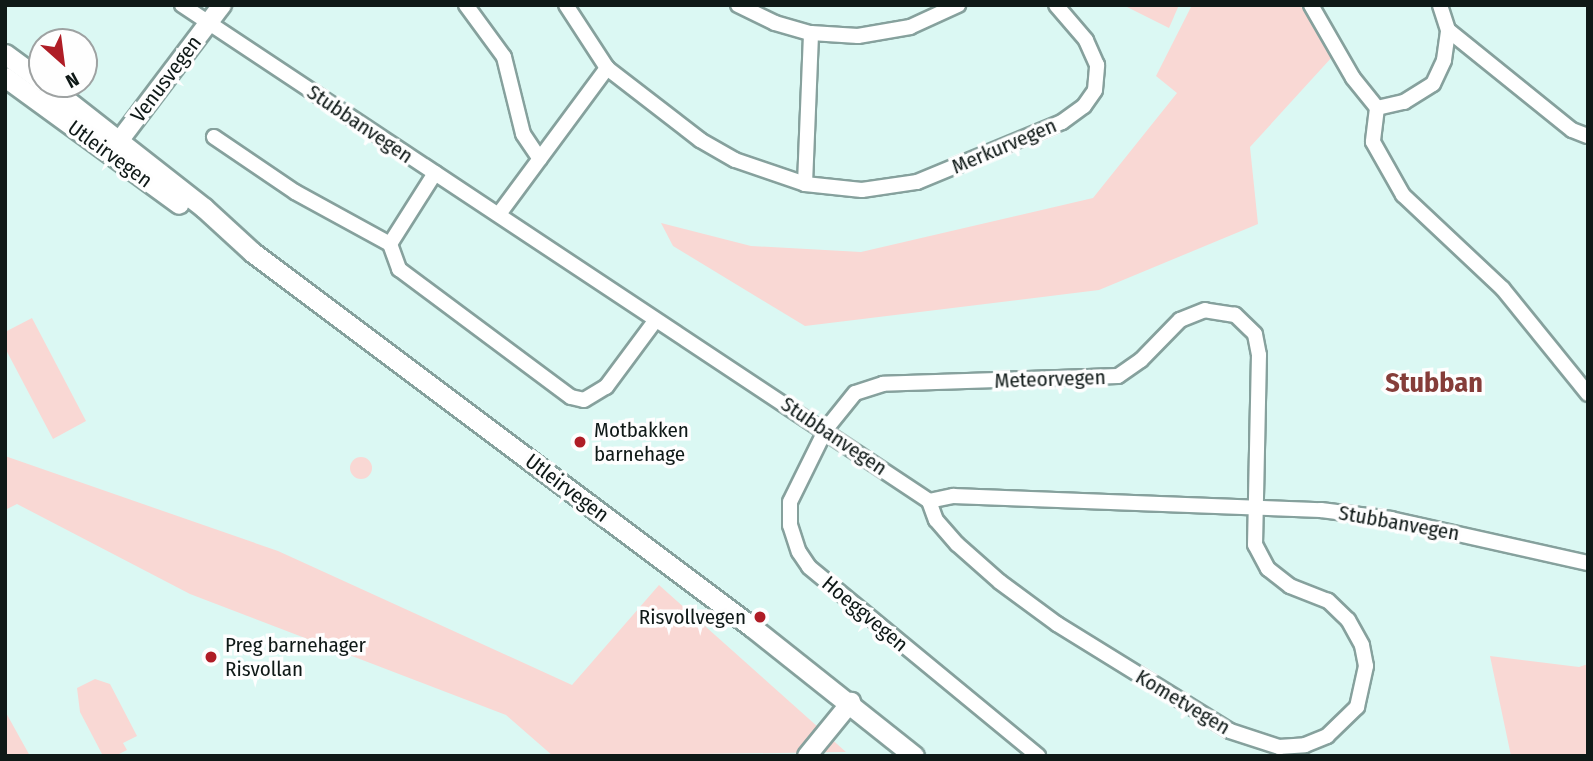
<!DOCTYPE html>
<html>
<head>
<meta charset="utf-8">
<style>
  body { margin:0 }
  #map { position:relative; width:1593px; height:761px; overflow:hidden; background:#dbf8f3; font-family:"Fira Sans Condensed",sans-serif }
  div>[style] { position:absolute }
  .green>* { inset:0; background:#f9d8d4 }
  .round { border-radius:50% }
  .roads { filter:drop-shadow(2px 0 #86a19d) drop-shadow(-2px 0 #86a19d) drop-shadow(0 2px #86a19d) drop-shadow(0 -2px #86a19d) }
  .minor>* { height:14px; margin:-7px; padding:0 7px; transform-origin:7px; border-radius:7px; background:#fff }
  .tertiary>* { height:18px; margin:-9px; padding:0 9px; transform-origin:9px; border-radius:9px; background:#fff }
  .secondary>* { height:19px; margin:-9.5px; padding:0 9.5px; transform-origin:9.5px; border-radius:9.5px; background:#fff }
  .dots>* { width:19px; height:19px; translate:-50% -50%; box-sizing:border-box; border:4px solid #fefefe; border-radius:50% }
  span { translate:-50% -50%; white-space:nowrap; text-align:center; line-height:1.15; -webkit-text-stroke:7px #fefefe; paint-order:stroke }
  .street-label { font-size:21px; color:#0f1917 }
  .poi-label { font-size:21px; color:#0f1917 }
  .left { translate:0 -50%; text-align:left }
  .right { translate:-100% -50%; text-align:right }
  .district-label { font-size:28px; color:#853d39; font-weight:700 }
  .frame { position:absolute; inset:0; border:7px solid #0f1917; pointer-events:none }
  .north { position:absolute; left:28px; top:28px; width:70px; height:70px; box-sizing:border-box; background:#fefefe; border:2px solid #9ea2a2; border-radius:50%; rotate:152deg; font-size:19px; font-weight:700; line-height:28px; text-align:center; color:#0f1917 }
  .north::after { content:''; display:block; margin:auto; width:24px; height:32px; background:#af1d26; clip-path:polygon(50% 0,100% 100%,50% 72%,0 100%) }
</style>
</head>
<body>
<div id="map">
  <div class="green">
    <i style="clip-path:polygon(1123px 5px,1179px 5px,1169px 28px)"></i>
    <i style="clip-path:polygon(1192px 5px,1299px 5px,1315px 19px,1333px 56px,1250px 147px,1258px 224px,1099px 290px,805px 326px,673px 246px,661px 223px,751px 246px,861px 252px,1093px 198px,1177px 93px,1156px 76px)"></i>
    <i style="clip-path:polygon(32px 318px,86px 421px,53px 439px,5px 348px,5px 332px)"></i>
    <i style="clip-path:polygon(5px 456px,278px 551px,572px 685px,659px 585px,846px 752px,553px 756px,506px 715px,190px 594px,17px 504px,5px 510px)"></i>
    <i class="round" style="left:350px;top:457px;width:22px;height:22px"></i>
    <i style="clip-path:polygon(1490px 656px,1579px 667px,1588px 664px,1588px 756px,1511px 756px)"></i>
    <i style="clip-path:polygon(95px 679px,110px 684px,137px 736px,123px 743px,127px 750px,115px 756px,102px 754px,80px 712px,77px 688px)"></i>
    <i style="clip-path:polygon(5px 711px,30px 756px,5px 756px)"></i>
  </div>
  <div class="roads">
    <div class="minor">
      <i style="left:182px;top:5px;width:897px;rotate:33.58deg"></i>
      <i style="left:929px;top:501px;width:25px;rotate:-12deg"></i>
      <i style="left:953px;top:496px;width:368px;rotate:2.2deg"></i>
      <i style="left:1321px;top:510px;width:71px;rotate:7.3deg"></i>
      <i style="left:1391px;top:519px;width:202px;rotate:12.6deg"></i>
      <i style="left:466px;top:5px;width:64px;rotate:53.8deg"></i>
      <i style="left:504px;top:57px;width:79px;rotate:76.1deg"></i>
      <i style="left:523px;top:134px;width:30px;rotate:56deg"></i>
      <i style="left:566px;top:5px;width:75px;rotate:56.9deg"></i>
      <i style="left:607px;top:68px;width:118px;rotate:37.7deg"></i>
      <i style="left:700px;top:140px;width:40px;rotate:29.7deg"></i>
      <i style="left:735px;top:160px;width:74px;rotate:18.9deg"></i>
      <i style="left:805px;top:184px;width:57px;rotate:6deg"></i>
      <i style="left:862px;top:190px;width:56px;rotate:-8.3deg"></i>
      <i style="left:917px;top:182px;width:157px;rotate:-22.5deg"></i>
      <i style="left:1062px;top:122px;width:27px;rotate:-36deg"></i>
      <i style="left:1084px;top:106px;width:19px;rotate:-55deg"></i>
      <i style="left:1095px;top:90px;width:25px;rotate:-85deg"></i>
      <i style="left:1097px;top:65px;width:27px;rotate:-114deg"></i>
      <i style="left:1086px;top:40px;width:46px;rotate:-130.6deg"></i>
      <i style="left:738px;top:5px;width:41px;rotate:25.9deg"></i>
      <i style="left:775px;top:23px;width:37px;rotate:16deg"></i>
      <i style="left:811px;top:33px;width:47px;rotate:3.7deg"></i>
      <i style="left:858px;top:36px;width:53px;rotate:-9.8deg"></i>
      <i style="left:910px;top:27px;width:53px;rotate:-24.6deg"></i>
      <i style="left:1311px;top:5px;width:84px;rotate:60.1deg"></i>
      <i style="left:1353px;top:78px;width:38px;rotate:51deg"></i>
      <i style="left:1377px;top:108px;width:28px;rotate:-13deg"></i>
      <i style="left:1404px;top:102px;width:34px;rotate:-32deg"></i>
      <i style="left:1433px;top:84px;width:26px;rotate:-65deg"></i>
      <i style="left:1444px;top:60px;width:30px;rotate:-82deg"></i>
      <i style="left:1448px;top:30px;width:26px;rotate:-108deg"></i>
      <i style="left:1448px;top:30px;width:159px;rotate:38.9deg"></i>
      <i style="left:1572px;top:130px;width:17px;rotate:21deg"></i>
      <i style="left:1377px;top:108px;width:34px;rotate:97deg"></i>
      <i style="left:1373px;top:142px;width:61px;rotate:60.5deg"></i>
      <i style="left:1403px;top:195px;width:137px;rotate:43.2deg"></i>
      <i style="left:1503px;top:289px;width:135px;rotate:51deg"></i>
      <i style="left:214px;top:137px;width:98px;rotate:34.2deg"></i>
      <i style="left:295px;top:192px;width:108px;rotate:28.7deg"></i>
      <i style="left:435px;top:173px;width:84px;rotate:122.4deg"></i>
      <i style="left:390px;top:244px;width:27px;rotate:70deg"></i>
      <i style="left:399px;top:269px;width:214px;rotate:36.7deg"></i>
      <i style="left:571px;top:397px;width:13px;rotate:13deg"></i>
      <i style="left:584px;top:400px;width:26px;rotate:-31deg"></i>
      <i style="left:606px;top:387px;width:82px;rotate:-53.4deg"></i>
      <i style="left:805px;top:184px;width:151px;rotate:-87.7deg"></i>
      <i style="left:499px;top:214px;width:182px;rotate:-53.5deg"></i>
      <i style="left:929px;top:501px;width:20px;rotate:70deg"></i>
      <i style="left:936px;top:520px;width:32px;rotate:49deg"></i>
      <i style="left:957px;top:544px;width:57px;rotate:41.5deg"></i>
      <i style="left:1000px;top:582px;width:71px;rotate:36.4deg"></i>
      <i style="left:1057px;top:624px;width:203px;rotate:31.7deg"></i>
      <i style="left:1230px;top:731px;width:52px;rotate:18.1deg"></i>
      <i style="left:1279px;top:747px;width:26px;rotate:-4deg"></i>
      <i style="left:1305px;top:745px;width:24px;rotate:-22deg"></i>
      <i style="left:1327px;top:736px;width:42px;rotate:-44deg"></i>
      <i style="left:1357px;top:707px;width:42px;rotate:-77.6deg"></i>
      <i style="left:1366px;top:666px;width:21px;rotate:-101deg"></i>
      <i style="left:1362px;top:645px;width:29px;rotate:-119deg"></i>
      <i style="left:1348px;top:620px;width:28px;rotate:-136deg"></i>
      <i style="left:1328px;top:601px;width:41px;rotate:-158.5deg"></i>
      <i style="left:1290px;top:586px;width:28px;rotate:-142deg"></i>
      <i style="left:1268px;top:569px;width:27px;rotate:-118deg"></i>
      <i style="left:1255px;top:545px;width:190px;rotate:-88.8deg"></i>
      <i style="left:1259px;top:355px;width:21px;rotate:-101deg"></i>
      <i style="left:1255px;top:334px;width:28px;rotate:-136deg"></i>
      <i style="left:1235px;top:315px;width:30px;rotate:-171deg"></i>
      <i style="left:1205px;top:310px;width:27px;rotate:158deg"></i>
      <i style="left:1180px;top:320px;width:56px;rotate:134.3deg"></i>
      <i style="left:1141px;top:360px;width:28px;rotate:145deg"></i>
      <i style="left:1118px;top:376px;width:235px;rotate:178.1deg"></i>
      <i style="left:883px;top:384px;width:29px;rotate:162deg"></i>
      <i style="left:855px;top:393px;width:46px;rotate:128.9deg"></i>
      <i style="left:826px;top:429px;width:81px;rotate:116.3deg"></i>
      <i style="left:790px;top:502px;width:23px;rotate:90deg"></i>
      <i style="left:790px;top:525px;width:28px;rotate:72deg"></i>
      <i style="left:799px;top:552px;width:18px;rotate:56deg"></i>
      <i style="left:809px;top:567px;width:297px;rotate:39.5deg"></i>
    </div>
    <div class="tertiary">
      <i style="left:110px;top:153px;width:186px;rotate:-52.9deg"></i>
      <i style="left:807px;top:756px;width:70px;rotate:-50.8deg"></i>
    </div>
    <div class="secondary">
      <i style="left:5px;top:54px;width:46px;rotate:36.1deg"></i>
      <i style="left:5px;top:77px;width:215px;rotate:36.1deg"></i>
      <i style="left:46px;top:84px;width:201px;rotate:38.1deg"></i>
      <i style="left:204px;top:208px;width:65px;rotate:42.5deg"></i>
      <i style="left:252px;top:252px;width:625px;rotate:36.87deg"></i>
      <i style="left:752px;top:627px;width:207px;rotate:38.5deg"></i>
    </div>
  </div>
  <div class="dots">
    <i style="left:580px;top:442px;background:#af1d26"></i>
    <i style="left:760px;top:617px;background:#af1d26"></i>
    <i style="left:211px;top:657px;background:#af1d26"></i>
  </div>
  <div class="street-label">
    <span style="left:166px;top:79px;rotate:-53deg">Venusvegen</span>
    <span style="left:360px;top:124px;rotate:34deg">Stubbanvegen</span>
    <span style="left:1004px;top:146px;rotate:-23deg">Merkurvegen</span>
    <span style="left:110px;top:154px;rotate:36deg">Utleirvegen</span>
    <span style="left:1050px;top:379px;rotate:-2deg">Meteorvegen</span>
    <span style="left:834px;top:436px;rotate:34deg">Stubbanvegen</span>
    <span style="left:567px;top:488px;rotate:37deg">Utleirvegen</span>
    <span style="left:1399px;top:523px;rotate:10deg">Stubbanvegen</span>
    <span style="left:865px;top:614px;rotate:40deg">Hoeggvegen</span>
    <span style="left:1183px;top:702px;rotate:31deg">Kometvegen</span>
  </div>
  <div class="poi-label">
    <span class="left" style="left:594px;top:442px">Motbakken<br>barnehage</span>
    <span class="right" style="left:746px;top:617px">Risvollvegen</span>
    <span class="left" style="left:225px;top:657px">Preg barnehager<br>Risvollan</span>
  </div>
  <div class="district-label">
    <span style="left:1434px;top:383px">Stubban</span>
  </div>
  <div class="frame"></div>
  <div class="north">N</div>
</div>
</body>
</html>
